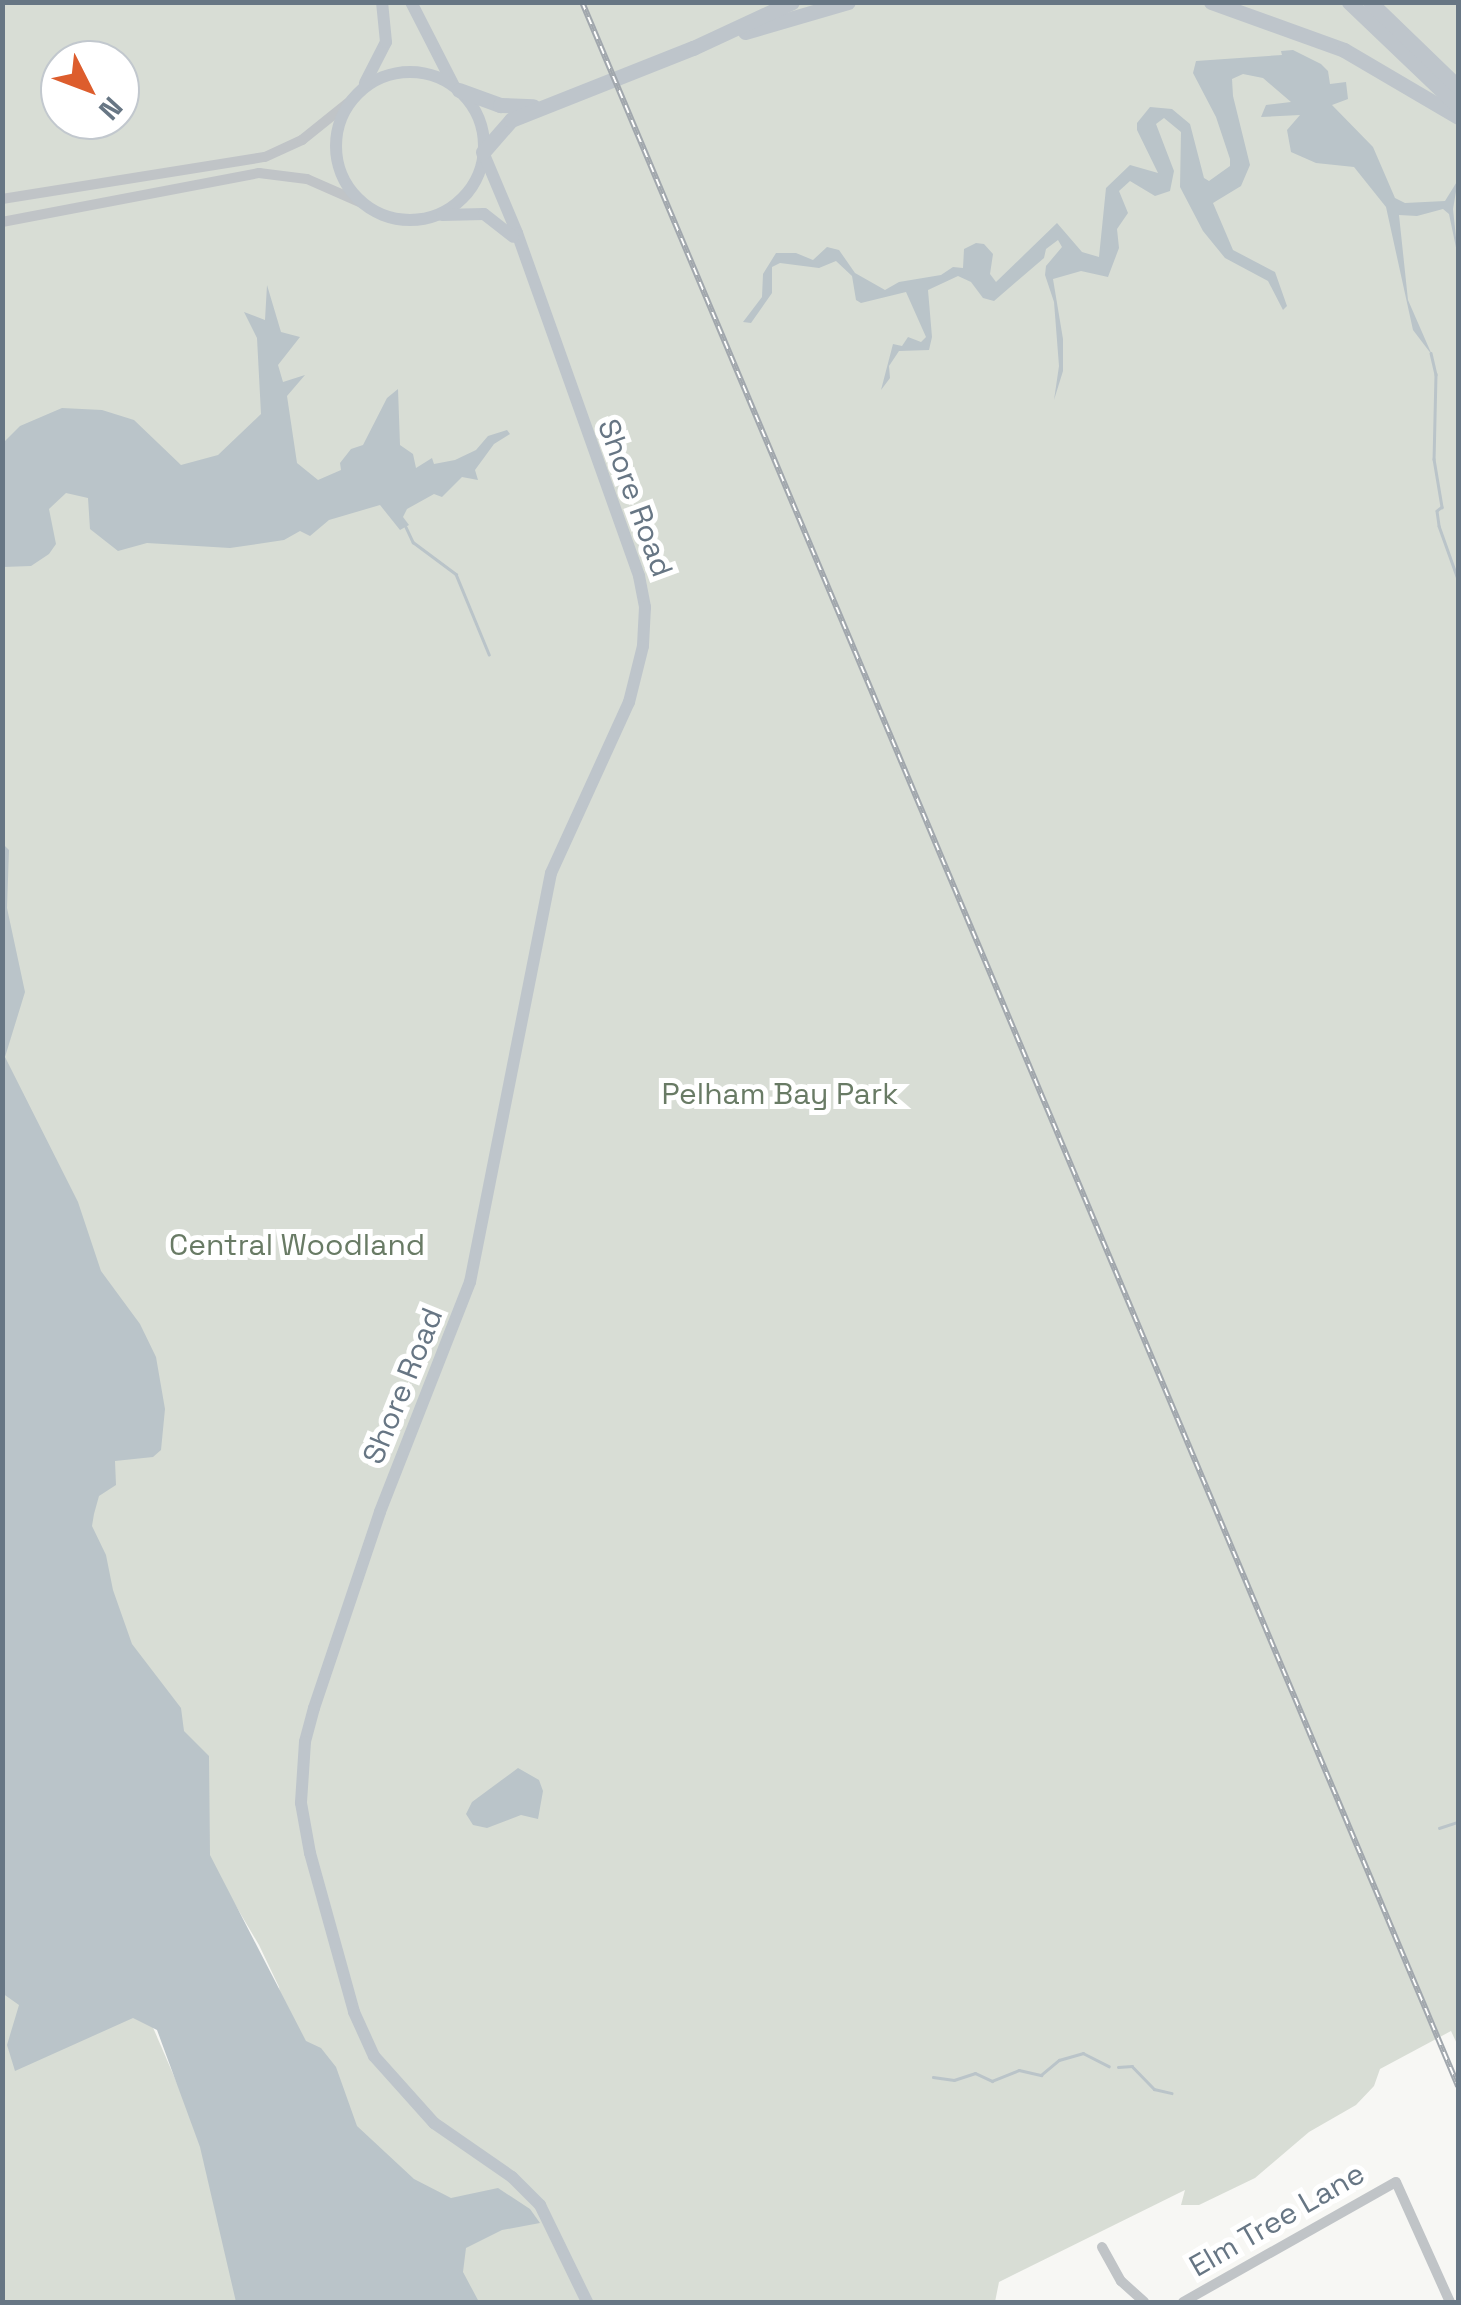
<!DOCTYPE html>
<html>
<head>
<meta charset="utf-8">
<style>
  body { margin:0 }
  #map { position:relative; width:1461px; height:2305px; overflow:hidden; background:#f7f7f4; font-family:"Space Grotesk",sans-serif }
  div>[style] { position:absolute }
  .green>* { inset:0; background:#d8ddd5 }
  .water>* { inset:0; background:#bac4c9 }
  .stream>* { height:2.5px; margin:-1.25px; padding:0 1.25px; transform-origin:1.25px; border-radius:1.25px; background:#bac4c9 }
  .minor>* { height:10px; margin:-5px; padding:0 5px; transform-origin:5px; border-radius:5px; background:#c0c4c7 }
  .major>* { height:12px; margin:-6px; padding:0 6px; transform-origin:6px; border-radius:6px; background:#bec5cb }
  .major>.ring { margin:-6px; padding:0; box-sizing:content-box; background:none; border:12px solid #bec5cb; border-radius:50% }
  .highway>* { height:15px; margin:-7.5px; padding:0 7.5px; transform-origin:7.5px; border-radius:7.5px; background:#bec5cb }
  .rail>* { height:6px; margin-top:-3px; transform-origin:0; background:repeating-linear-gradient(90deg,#fff 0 8px,#a1a7ad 0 16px); box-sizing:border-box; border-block:2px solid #a1a7ad }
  span { translate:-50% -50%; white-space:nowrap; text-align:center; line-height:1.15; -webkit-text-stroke:10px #fff; paint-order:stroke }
  .street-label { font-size:30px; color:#677684 }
  .park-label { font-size:30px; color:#697b65 }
  .frame { position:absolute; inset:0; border:5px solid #677684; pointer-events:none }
  .north { position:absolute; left:40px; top:40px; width:100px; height:100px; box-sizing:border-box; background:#fff; border:2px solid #c2c8ce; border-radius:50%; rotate:132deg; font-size:28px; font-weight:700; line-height:40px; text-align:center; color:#677684 }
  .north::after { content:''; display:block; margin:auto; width:35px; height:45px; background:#dd5d2d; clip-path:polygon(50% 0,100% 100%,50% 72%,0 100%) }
</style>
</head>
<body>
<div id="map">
  <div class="green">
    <i style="clip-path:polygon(evenodd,2px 3px,1458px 3px,1458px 2046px,1451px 2031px,1380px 2069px,1374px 2086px,1356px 2105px,1309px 2132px,1255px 2178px,1199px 2205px,1181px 2205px,1185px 2190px,999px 2282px,995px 2302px,459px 2302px,417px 2216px,289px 2053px,279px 1987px,259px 1945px,92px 1662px,2px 1132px,2px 3px,60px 60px,120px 60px,120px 120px,60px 120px,60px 60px)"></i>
    <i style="clip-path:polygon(2px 1829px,126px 1965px,240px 2229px,247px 2302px,3px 2302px)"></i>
  </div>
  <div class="water">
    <i style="clip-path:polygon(1293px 50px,1321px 64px,1328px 71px,1330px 84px,1346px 82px,1348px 99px,1332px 105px,1373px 147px,1395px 198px,1405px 203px,1445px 201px,1458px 180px,1453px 209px,1458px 257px,1449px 214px,1443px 209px,1417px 216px,1399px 215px,1408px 300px,1432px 355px,1413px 330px,1386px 207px,1354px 167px,1316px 163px,1291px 152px,1287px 130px,1300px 115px,1261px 117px,1266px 105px,1291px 102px,1263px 78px,1243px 74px,1232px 79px,1233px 96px,1250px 165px,1241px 186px,1213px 203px,1233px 250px,1275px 272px,1287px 306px,1283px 310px,1268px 281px,1225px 258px,1203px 231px,1180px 187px,1181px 132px,1164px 118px,1156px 124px,1174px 171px,1170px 191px,1155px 196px,1130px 181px,1119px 191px,1128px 213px,1117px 229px,1119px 248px,1108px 277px,1081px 271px,1053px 279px,1063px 339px,1063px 371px,1054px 400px,1059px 366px,1054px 302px,1045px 275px,1046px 266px,1062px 247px,1058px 240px,1046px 249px,1044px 258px,994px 301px,983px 298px,971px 282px,958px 276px,928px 290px,932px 337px,929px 350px,899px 351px,889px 366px,890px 378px,881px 390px,893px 344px,902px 346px,908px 337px,921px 342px,926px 337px,906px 292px,861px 303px,856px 300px,852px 276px,836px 261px,819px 268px,780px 263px,772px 267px,772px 293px,751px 323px,743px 322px,762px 297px,763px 274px,776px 253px,796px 253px,813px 260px,827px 247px,839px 250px,855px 273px,885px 290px,899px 282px,941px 275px,953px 267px,963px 268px,964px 249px,976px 243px,984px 244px,993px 254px,990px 274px,996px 282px,1057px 223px,1082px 252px,1099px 257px,1106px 188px,1130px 165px,1158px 173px,1137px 130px,1137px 123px,1150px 107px,1172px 109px,1190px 124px,1204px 178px,1209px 181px,1230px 166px,1230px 159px,1216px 117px,1193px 73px,1196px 61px,1282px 55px,1281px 51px)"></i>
    <i style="clip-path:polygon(267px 285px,281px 332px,300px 337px,278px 365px,283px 382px,305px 375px,287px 396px,297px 463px,318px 480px,341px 470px,340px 463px,351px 449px,363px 445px,387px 398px,398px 389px,400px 445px,413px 454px,416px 468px,432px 458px,434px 464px,455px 460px,476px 450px,488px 436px,507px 430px,510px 434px,494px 444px,475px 470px,478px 480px,462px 477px,442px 497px,434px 494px,407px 509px,403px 517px,409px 525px,400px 530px,380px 505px,329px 520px,310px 536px,300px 531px,284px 540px,230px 548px,147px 543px,118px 551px,90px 529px,88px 498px,66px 493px,49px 509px,56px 544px,49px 554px,31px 566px,3px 567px,3px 443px,20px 426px,62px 408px,102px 410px,134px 420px,181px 465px,218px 455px,261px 414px,257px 338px,244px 312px,265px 320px)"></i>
    <i style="clip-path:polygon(2px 843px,9px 850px,7px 908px,25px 992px,5px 1057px,78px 1202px,101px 1271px,140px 1324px,156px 1357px,165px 1409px,161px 1450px,153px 1457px,115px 1461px,116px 1485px,99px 1496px,94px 1514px,92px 1526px,106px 1555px,113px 1590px,132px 1644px,181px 1708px,184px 1731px,209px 1756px,210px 1855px,306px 2041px,321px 2048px,336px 2067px,357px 2126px,414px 2179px,451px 2198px,498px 2188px,530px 2209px,540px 2223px,502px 2230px,466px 2248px,463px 2272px,479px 2302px,236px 2302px,200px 2147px,157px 2030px,133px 2018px,15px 2071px,7px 2045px,19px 2005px,2px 1993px)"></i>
    <i style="clip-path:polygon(518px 1768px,539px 1780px,543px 1791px,538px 1819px,521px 1815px,487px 1828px,473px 1825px,466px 1814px,472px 1802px)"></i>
  </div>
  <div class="stream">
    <i style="left:1431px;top:353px;width:22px;rotate:77deg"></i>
    <i style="left:1436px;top:374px;width:85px;rotate:91.3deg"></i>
    <i style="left:1434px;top:459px;width:49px;rotate:80.5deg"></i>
    <i style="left:1442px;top:507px;width:6px;rotate:141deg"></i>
    <i style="left:1437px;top:511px;width:15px;rotate:82deg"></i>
    <i style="left:1439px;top:526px;width:56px;rotate:70.3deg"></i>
    <i style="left:406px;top:527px;width:17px;rotate:65deg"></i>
    <i style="left:413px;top:542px;width:54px;rotate:36.7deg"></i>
    <i style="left:456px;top:574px;width:87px;rotate:67.6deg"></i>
    <i style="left:1439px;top:1828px;width:20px;rotate:-18deg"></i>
    <i style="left:1118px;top:2067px;width:14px;rotate:-4deg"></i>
    <i style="left:1132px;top:2066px;width:32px;rotate:46deg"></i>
    <i style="left:1154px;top:2089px;width:18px;rotate:13deg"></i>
    <i style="left:933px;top:2077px;width:21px;rotate:8deg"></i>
    <i style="left:954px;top:2080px;width:22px;rotate:-18deg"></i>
    <i style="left:975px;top:2073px;width:19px;rotate:25deg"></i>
    <i style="left:992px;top:2081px;width:29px;rotate:-22deg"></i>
    <i style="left:1019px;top:2070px;width:23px;rotate:13deg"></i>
    <i style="left:1041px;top:2075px;width:23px;rotate:-40deg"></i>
    <i style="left:1059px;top:2060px;width:25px;rotate:-16deg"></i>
    <i style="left:1083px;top:2053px;width:29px;rotate:27deg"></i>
  </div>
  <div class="minor">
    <i style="left:2px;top:199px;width:266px;rotate:-9.1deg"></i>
    <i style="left:265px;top:157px;width:41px;rotate:-24.7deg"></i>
    <i style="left:302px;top:140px;width:65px;rotate:-38.8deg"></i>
    <i style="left:2px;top:222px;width:262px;rotate:-10.8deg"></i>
    <i style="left:259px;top:173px;width:48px;rotate:7.1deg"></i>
    <i style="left:307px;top:179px;width:62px;rotate:23.7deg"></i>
    <i style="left:1102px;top:2247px;width:39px;rotate:61deg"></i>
    <i style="left:1121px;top:2281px;width:31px;rotate:42deg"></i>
    <i style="left:1183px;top:2302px;width:244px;rotate:-29.4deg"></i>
    <i style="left:1396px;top:2182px;width:132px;rotate:65.8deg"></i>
  </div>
  <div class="major">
    <i style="left:411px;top:2px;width:92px;rotate:62.9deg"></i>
    <i class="ring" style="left:336px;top:72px;width:136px;height:136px"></i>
    <i style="left:365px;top:83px;width:46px;rotate:-62.9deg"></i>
    <i style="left:386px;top:42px;width:40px;rotate:-95.7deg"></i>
    <i style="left:483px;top:152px;width:88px;rotate:67.2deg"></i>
    <i style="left:517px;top:233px;width:364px;rotate:70.4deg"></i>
    <i style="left:639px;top:576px;width:32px;rotate:79deg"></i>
    <i style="left:645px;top:607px;width:39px;rotate:93deg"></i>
    <i style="left:643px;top:646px;width:58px;rotate:104deg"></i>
    <i style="left:629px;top:702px;width:188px;rotate:114.5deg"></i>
    <i style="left:551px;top:873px;width:417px;rotate:101.2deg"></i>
    <i style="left:470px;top:1282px;width:247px;rotate:111.4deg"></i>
    <i style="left:380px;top:1512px;width:207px;rotate:108.6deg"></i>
    <i style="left:314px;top:1708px;width:35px;rotate:105deg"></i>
    <i style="left:305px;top:1742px;width:61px;rotate:93.8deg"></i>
    <i style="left:301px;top:1803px;width:51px;rotate:79.8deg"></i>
    <i style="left:310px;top:1853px;width:165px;rotate:74.5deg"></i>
    <i style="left:354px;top:2012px;width:48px;rotate:65.6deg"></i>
    <i style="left:374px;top:2056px;width:90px;rotate:48.2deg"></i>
    <i style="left:434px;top:2123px;width:95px;rotate:34.7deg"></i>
    <i style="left:512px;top:2177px;width:40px;rotate:45deg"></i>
    <i style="left:540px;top:2205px;width:108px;rotate:64.1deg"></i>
    <i style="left:442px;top:215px;width:42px;rotate:-1.4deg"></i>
    <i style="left:484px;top:214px;width:37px;rotate:38deg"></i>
  </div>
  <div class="highway">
    <i style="left:1211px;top:2px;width:141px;rotate:19.8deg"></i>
    <i style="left:1344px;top:50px;width:132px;rotate:30.4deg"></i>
    <i style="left:1349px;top:2px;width:151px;rotate:43.7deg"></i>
    <i style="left:1370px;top:2px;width:122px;rotate:44deg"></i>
    <i style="left:745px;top:32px;width:107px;rotate:-16.2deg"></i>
    <i style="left:459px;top:90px;width:44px;rotate:20.1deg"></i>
    <i style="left:500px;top:105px;width:33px;rotate:2deg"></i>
    <i style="left:483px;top:152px;width:43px;rotate:-48.8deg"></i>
    <i style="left:511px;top:120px;width:196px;rotate:-21.6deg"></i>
    <i style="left:693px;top:48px;width:109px;rotate:-24.9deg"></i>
  </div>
  <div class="rail">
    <i style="left:582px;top:2px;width:2261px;rotate:67.2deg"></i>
  </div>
  <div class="street-label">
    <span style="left:635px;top:498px;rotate:70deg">Shore Road</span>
    <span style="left:403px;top:1386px;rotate:-68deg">Shore Road</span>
    <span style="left:1277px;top:2220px;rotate:-30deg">Elm Tree Lane</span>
  </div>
  <div class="park-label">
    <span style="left:780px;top:1094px">Pelham Bay Park</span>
    <span style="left:297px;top:1245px">Central Woodland</span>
  </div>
  <div class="frame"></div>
  <div class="north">N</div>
</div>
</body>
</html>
